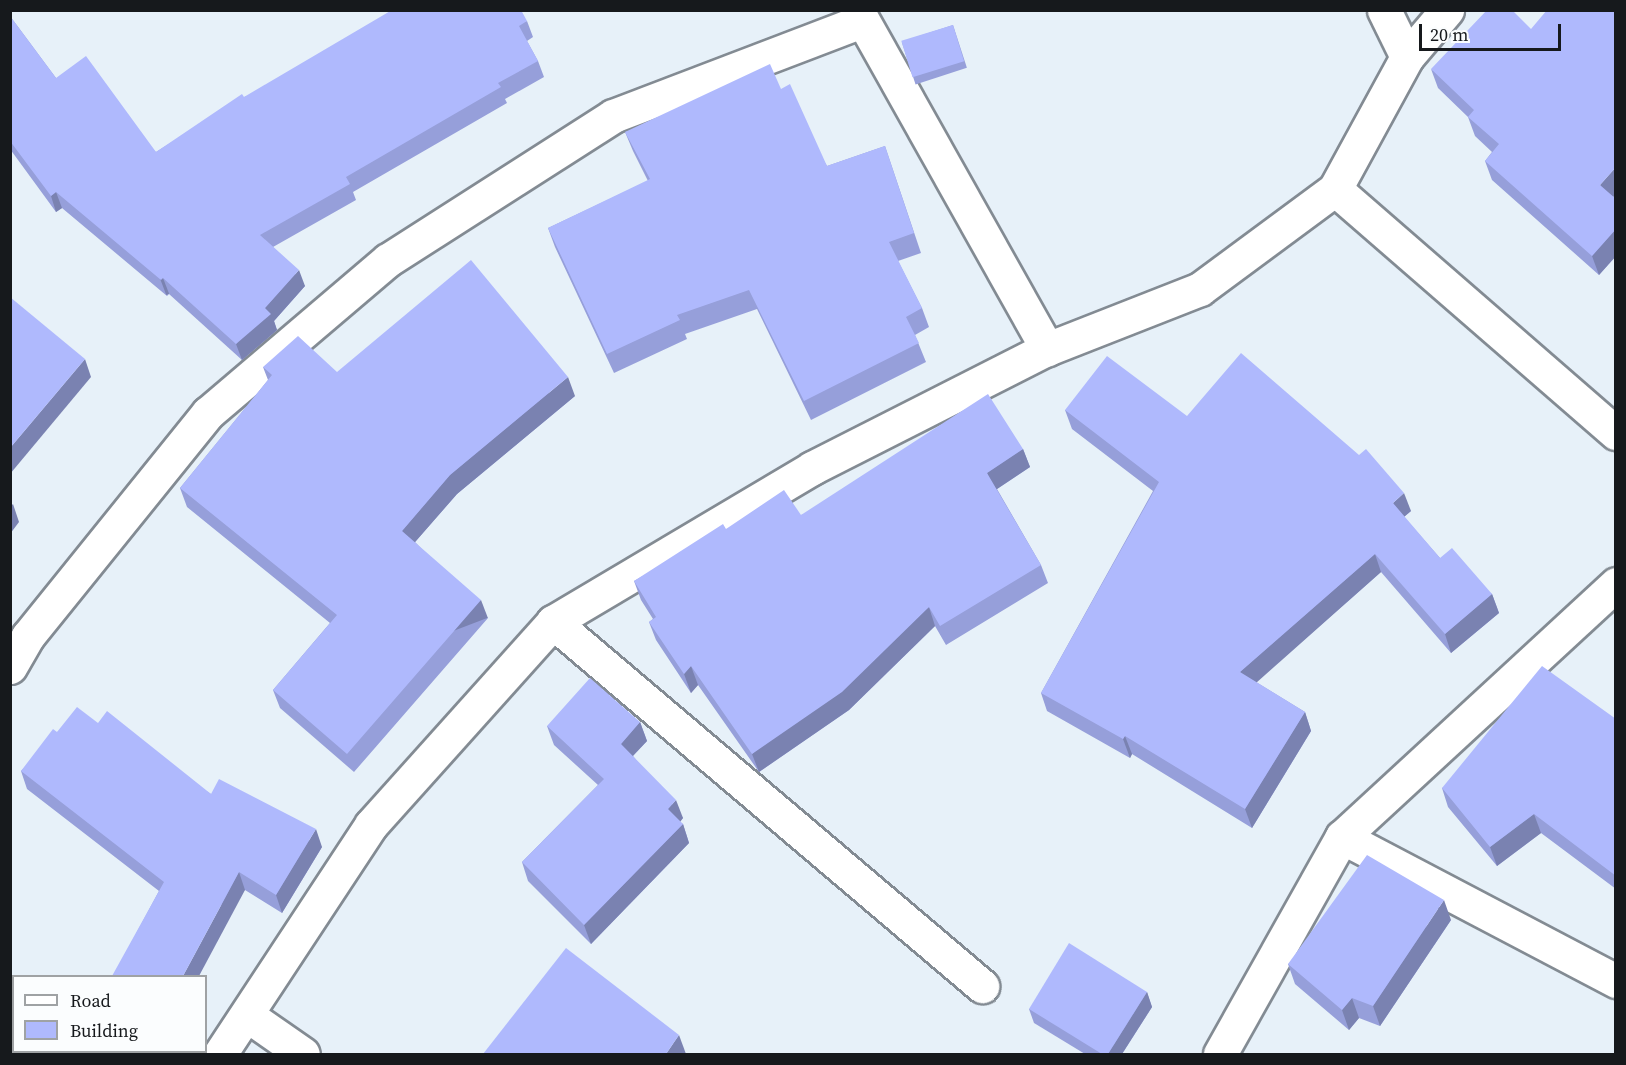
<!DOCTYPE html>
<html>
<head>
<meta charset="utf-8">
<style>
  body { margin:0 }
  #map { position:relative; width:1626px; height:1065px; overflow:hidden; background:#e7f1f9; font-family:"Source Serif 4",serif }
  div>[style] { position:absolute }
  .roads { filter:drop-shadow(2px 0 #838b93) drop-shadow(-2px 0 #838b93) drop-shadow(0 2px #838b93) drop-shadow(0 -2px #838b93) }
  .street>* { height:33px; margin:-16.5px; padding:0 16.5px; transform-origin:16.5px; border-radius:16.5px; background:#fff }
  .wall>* { inset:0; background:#969fda; transform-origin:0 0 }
  .shaded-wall>* { inset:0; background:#7a82b1; transform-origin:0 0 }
  .building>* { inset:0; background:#afb9fd; transform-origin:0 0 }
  span { translate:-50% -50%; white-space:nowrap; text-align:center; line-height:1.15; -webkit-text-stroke:6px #fbfdfe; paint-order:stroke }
  .frame { position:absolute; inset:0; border:12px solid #16191c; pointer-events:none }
  .legend { position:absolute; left:12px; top:975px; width:195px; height:78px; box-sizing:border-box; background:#fbfdfe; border:2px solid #9fa2a4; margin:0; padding:8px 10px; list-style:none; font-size:18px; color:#16191c }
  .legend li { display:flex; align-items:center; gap:12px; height:30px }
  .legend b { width:30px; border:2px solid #9fa2a4 }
  .scale { position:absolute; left:1419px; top:24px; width:142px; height:27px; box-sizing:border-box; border:3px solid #16191c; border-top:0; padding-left:8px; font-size:18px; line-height:21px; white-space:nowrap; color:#16191c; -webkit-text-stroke:4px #fbfdfe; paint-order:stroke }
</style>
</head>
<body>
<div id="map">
  <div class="roads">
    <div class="street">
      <i style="left:857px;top:10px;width:389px;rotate:60.7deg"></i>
      <i style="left:1384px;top:10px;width:52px;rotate:63.9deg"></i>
      <i style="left:1335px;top:189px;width:372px;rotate:41deg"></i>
      <i style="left:553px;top:622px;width:563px;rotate:40.31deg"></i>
      <i style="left:10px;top:667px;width:36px;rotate:-60deg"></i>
      <i style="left:28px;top:636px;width:287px;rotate:-51.1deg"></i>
      <i style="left:208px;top:413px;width:236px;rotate:-40.4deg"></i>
      <i style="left:388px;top:260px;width:267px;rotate:-32.6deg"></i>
      <i style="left:613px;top:116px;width:267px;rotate:-20.9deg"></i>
      <i style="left:1342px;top:837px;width:310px;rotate:27.7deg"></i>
      <i style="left:247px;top:1015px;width:68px;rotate:34.9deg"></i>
      <i style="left:220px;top:1054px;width:274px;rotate:-56.6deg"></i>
      <i style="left:371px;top:825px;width:273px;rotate:-48.1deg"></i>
      <i style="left:553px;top:622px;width:301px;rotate:-30.7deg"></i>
      <i style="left:812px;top:468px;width:263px;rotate:-26.9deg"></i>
      <i style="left:1047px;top:349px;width:164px;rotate:-21.4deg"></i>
      <i style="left:1200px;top:289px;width:168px;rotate:-36.5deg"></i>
      <i style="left:1335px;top:189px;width:150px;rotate:-61.4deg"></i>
      <i style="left:1407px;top:57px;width:62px;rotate:-49.6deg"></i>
      <i style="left:1220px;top:1054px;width:249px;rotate:-60.7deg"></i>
      <i style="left:1342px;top:837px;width:373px;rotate:-42.7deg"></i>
    </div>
  </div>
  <div class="wall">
    <i style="clip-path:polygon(10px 16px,56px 78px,156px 152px,244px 97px,527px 21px,533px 37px,527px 41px,538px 61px,544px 77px,505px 99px,507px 103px,353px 192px,356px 200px,273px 247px,305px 286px,274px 321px,277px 330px,242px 360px,169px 294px,167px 296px,62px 208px,56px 212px,10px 149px)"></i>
    <i style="left:953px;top:25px;width:45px;height:54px;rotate:72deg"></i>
    <i style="clip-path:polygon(1431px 69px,1616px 199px,1616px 256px,1599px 275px,1492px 180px,1485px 161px,1492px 152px,1475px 136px,1468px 117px,1438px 88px)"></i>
    <i style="clip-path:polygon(781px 89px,827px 166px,885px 146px,921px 253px,898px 261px,922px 308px,929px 327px,915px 335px,926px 362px,811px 420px,757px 309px,685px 334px,687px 339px,614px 373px,555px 247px,548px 228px,648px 181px,633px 151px,625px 132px)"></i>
    <i style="clip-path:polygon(263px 367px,337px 372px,575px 396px,457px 494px,415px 542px,488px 618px,354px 772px,280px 708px,273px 690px,330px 623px,187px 507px,180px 488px,268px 380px)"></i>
    <i style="clip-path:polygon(1065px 410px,1187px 416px,1411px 511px,1404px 517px,1440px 558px,1492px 594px,1499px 613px,1451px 653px,1381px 572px,1256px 682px,1305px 712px,1311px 731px,1252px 828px,1132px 754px,1130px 758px,1047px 711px,1041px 693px,1153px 491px,1072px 429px)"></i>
    <i style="clip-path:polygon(1023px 449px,1030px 467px,997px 489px,1041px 565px,1048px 583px,946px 645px,935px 626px,849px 710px,759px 772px,698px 685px,691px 693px,656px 640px,649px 622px,653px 619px,641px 600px,634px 581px,726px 529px,801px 515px)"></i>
    <i style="clip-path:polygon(1616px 719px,1616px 889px,1541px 833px,1497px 866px,1448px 807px,1442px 788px)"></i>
    <i style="clip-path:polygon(640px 722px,647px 741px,633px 756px,683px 818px,680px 822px,683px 824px,689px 843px,591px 944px,528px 881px,522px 862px,598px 785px,554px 745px,547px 726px)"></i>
    <i style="clip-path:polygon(98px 723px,211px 794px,322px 847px,282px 913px,245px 890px,116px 971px,159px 891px,27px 789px,21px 771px,57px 732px)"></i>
    <i style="clip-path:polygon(1451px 920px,1380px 1026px,1359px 1018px,1349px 1030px,1295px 984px,1288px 964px)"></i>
    <i style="clip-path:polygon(1147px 992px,1152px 1007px,1122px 1054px,1085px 1054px,1034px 1023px,1029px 1009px)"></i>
  </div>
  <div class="shaded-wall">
    <i style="clip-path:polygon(1616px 167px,1616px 194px,1607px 204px,1600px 185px)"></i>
    <i style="clip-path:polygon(56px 192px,62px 208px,56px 212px,51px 196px)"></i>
    <i style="clip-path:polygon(1616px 229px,1616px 256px,1599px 275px,1592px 256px)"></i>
    <i style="clip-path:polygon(299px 270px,305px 286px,274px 321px,277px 330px,242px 360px,236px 344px,265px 308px)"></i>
    <i style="left:163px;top:278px;width:17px;height:3px;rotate:69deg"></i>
    <i style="clip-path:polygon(85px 359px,91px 377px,10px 474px,10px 448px)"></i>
    <i style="clip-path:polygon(568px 377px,575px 396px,457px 494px,409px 549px,402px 531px,450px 475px)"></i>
    <i style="clip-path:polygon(1023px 449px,1030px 467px,994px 491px,987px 473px)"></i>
    <i style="clip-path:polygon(1404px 493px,1411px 511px,1399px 521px,1393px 503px)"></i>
    <i style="clip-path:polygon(13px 504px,19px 522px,10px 534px,10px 507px)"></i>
    <i style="clip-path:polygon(1375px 554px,1381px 572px,1247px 691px,1240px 672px)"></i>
    <i style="clip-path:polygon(1492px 594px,1499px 613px,1451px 653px,1445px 634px)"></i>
    <i style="left:481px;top:600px;width:19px;height:204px;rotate:69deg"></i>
    <i style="clip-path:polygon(929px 607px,935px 626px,849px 710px,759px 772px,752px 754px)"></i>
    <i style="clip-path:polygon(691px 666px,698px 685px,691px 693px,684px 674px)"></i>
    <i style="clip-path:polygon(1305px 712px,1311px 731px,1252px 828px,1245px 809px)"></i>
    <i style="clip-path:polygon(640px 722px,647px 741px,627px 762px,621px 744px)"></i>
    <i style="clip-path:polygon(1125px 736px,1132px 754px,1130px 758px,1123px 739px)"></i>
    <i style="clip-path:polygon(676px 800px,683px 818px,675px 828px,668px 809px)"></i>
    <i style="clip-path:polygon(1534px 814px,1541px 833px,1497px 866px,1490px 847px)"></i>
    <i style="clip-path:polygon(683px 824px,689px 843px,591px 944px,584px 925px)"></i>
    <i style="clip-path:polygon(316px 829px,322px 847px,282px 913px,276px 895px)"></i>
    <i style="clip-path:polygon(239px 872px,245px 890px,199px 976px,183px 976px)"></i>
    <i style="clip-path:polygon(1444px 900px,1451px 920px,1380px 1026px,1373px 1006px)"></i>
    <i style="clip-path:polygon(1147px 992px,1152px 1007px,1122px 1054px,1108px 1054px)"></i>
    <i style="clip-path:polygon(1352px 998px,1359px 1018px,1349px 1030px,1342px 1010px)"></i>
    <i style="clip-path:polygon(679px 1035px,686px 1054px,666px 1054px)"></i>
    <i style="clip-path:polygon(150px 1052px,169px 1052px,167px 1054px,148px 1054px)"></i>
  </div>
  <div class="building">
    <i style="clip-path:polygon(392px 10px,521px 10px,527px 21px,519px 26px,538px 61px,498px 83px,501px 87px,346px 177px,350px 184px,260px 235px,299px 270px,265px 308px,271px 314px,236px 344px,163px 278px,161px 280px,56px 192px,51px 196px,10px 141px,10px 16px,56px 78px,86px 56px,156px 152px,242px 94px,244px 97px)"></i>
    <i style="clip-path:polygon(1487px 10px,1512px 10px,1531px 29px,1547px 10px,1616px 10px,1616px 167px,1600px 185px,1616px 199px,1616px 229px,1592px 256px,1485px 161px,1499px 144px,1468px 117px,1474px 110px,1431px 69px)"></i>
    <i style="left:953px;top:25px;width:38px;height:54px;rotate:73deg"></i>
    <i style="clip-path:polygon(770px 64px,781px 89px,790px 84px,827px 166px,885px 146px,914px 233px,889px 242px,922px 308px,906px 317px,919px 343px,804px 401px,749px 290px,677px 315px,680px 320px,607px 354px,548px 228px,650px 179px,625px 132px)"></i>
    <i style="clip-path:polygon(471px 260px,568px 377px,450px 475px,402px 531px,481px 600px,347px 754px,273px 690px,337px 615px,180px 488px,272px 375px,263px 367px,298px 336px,337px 372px)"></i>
    <i style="clip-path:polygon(10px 297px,85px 359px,10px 448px)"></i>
    <i style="clip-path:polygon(1241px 353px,1359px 455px,1366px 449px,1404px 493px,1393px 503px,1440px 558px,1452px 548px,1492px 594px,1445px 634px,1375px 554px,1240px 672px,1305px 712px,1245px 809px,1125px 736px,1123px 739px,1041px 693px,1159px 482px,1065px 410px,1107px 356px,1187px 416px)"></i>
    <i style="clip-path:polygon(988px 394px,1023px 449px,987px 473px,1041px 565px,940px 626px,929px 607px,842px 692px,752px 754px,691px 666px,684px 674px,649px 622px,656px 617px,634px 581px,723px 524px,726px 529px,784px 490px,801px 515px)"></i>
    <i style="clip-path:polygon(1542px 666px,1616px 719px,1616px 876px,1534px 814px,1490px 847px,1442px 788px)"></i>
    <i style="clip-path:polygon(590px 678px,640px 722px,621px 744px,676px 800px,668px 809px,683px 824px,584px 925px,522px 862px,604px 779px,547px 726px)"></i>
    <i style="clip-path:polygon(77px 707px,98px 723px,107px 711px,211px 794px,219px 779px,316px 829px,276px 895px,239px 872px,183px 976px,112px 976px,164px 882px,21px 771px,53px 729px,57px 732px)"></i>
    <i style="clip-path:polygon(1367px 855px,1444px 900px,1373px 1006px,1352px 998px,1342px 1010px,1288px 964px)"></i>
    <i style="clip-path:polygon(1069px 943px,1147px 992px,1108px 1054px,1102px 1054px,1029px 1009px)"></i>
    <i style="clip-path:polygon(566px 948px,679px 1035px,666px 1054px,483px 1054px)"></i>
    <i style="clip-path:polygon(10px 1044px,14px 1046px,14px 1052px,21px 1052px,25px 1054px,10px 1054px)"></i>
    <i style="left:63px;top:1052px;width:87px;height:3px"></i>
  </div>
  <div class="frame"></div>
  <ul class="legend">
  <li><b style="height:8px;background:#fff"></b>Road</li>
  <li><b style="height:16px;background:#afb9fd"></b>Building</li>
  </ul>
  <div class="scale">20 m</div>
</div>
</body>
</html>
